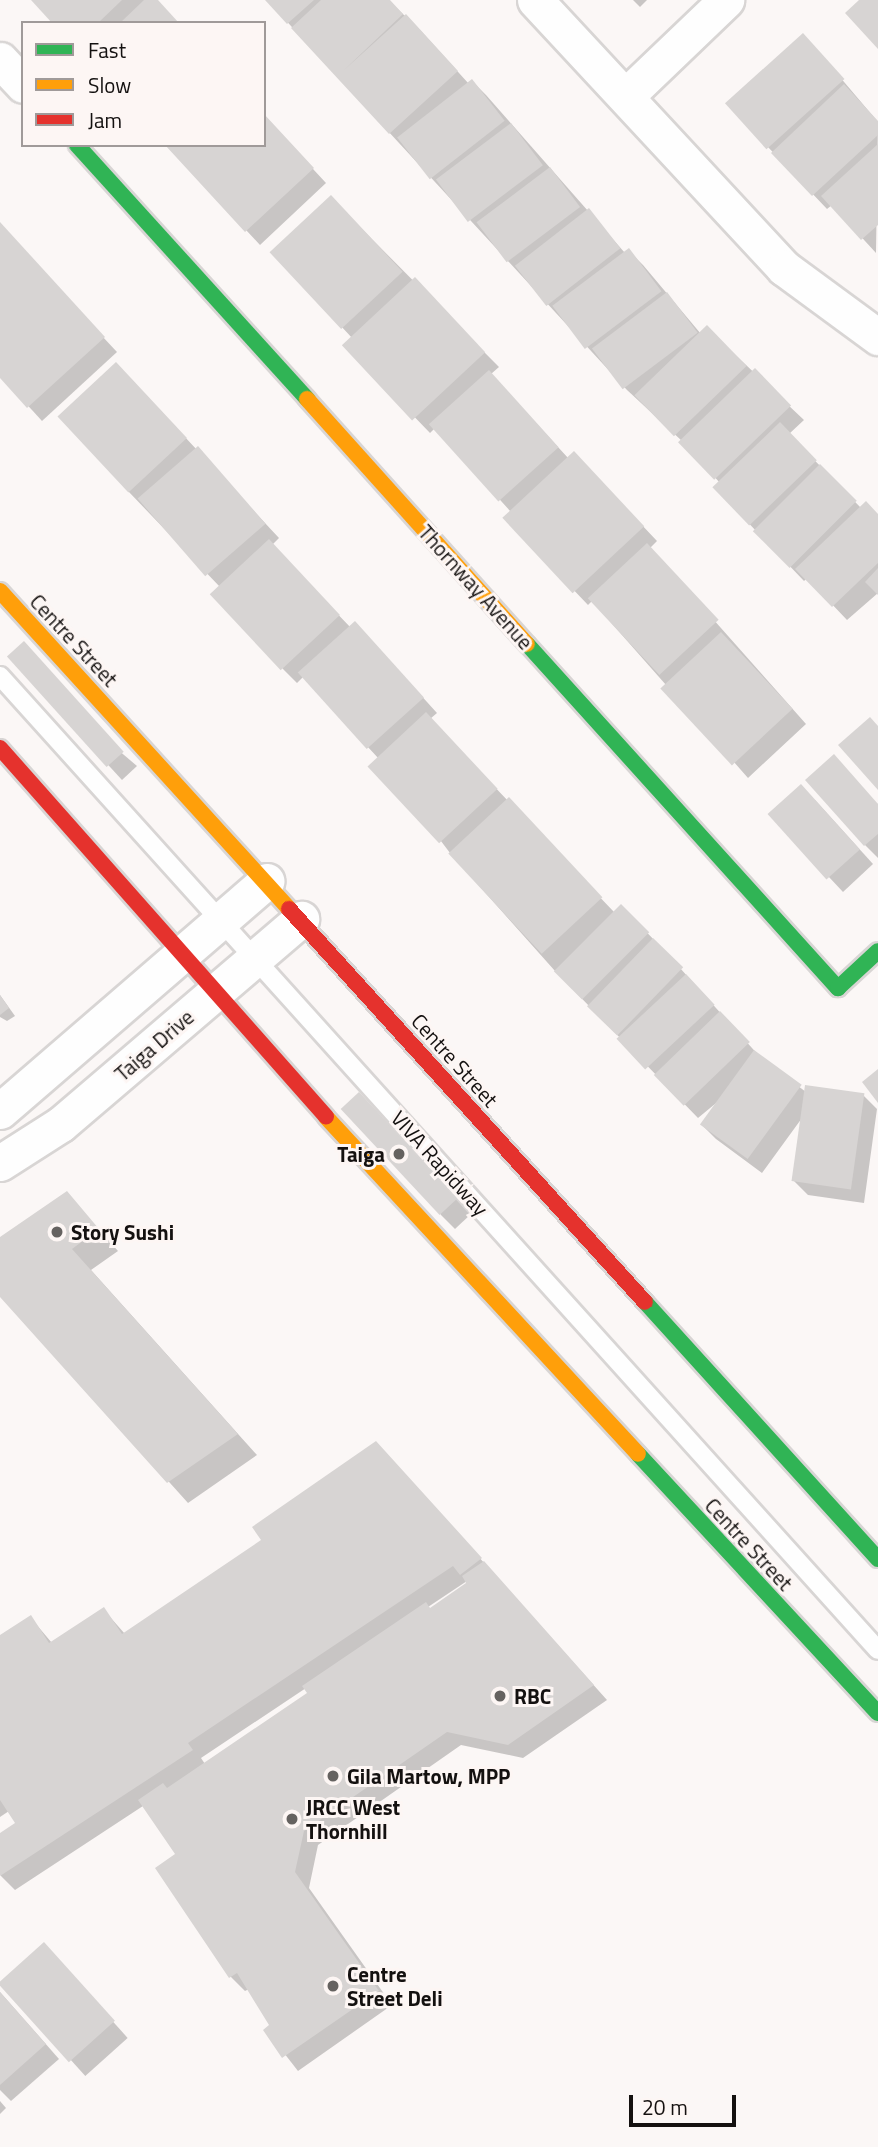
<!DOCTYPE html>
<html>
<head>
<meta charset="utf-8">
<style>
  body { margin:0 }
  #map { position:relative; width:878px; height:2147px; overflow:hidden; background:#fbf7f6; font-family:"Titillium Web",sans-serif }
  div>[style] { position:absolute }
  .shadow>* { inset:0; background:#0003; transform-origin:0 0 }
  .building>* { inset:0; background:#d7d4d3; transform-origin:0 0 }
  .roads { filter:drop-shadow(2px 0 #d8d5d4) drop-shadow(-2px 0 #d8d5d4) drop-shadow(0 2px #d8d5d4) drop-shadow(0 -2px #d8d5d4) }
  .lane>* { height:18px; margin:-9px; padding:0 9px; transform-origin:9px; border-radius:9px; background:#fefefe }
  .street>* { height:35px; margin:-17.5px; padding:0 17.5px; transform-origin:17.5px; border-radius:17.5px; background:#fefefe }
  .fast>* { height:16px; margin:-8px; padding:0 8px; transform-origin:8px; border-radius:8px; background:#30b455 }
  .slow>* { height:16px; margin:-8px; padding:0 8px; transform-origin:8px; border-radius:8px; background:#ff9f0a }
  .jam>* { height:16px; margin:-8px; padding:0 8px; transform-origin:8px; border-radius:8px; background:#e5322d }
  .dots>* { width:19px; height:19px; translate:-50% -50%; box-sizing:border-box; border:4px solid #fdf6f4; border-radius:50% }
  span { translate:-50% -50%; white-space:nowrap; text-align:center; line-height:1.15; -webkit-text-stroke:6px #fdf6f4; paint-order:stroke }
  .street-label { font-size:21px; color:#141110 }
  .poi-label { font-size:21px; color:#141110; font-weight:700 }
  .right { translate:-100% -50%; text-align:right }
  .left { translate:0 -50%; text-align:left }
  .legend { position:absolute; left:21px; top:21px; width:245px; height:126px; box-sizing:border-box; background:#fdf6f4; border:2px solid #a09a99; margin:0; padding:9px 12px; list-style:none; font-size:21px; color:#141110 }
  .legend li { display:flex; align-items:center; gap:14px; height:35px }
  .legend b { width:35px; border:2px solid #a09a99 }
  .scale { position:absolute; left:629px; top:2095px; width:107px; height:32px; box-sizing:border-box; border:4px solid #141110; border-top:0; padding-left:9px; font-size:21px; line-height:24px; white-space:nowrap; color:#141110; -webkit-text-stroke:5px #fdf6f4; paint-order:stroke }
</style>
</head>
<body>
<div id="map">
  <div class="shadow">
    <i style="clip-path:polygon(34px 0,156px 0,178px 23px,55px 23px)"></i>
    <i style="clip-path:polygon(267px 0,388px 0,420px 30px,469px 84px,472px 81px,486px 95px,625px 253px,629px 251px,643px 265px,701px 334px,707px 328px,804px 420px,789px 434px,861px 508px,878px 516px,878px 593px,847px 620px,807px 578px,804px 581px,715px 488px,720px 483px,682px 441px,627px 390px)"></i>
    <i style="clip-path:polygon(633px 0,647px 0,640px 7px)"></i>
    <i style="clip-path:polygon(817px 50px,878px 122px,876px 253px,832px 205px,827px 209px,728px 105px)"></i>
    <i style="clip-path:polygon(264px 116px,326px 183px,260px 245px,246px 230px,264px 145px)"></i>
    <i style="clip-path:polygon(345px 212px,499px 367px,491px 374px,569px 459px,588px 468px,657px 541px,650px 548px,806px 724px,748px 778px,592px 601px,588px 605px,505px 518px,511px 512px,435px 428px,430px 433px,346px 346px,353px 339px,272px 252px)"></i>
    <i style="clip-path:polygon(0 227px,117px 352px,42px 421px,0 375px)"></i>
    <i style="clip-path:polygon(130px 378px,279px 538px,272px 545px,351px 628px,369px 638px,437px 713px,430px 719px,614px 912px,621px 906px,662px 948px,761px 1058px,806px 1092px,863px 1095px,877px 1109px,864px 1203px,808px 1195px,794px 1181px,802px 1118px,762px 1173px,716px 1139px,702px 1125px,721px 1099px,698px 1118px,555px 971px,450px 853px,379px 759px,303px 677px,297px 683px,283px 669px,220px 587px,128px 491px)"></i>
    <i style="clip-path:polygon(9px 657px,137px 766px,122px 780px)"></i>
    <i style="clip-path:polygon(807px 780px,878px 804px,878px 858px,865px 845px)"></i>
    <i style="clip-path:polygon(815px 800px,873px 864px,843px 892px,770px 814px)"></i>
    <i style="clip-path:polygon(0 995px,15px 1016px,7px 1021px,0 1017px)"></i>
    <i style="clip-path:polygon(373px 1108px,471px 1214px,455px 1229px,441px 1215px)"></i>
    <i style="clip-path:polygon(67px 1194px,118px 1251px,91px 1270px,257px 1455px,188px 1503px,0 1294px,0 1239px)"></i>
    <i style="clip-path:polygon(evenodd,390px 1458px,607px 1700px,523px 1758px,461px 1745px,318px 1845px,309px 1888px,392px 2005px,298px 2071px,266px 2030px,271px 2026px,249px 1989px,245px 1991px,231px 1977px,157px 1868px,177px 1855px,143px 1806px,15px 1890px,1px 1876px,0 1835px,17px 1823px,9px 1811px,0 1817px,0 1637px,30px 1617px,52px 1643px,103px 1609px,125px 1634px,390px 1458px,467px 1581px,469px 1584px,431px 1610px,428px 1607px,467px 1581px,390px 1458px,306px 1688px,309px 1694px,205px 1764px,201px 1758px,306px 1688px)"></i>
    <i style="left:44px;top:1945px;width:125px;height:57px;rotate:48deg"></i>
    <i style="clip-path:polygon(0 1992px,59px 2059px,11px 2101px,0 2090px)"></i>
    <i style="clip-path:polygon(0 2101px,6px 2108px,0 2114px)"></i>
  </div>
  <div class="building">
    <i style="clip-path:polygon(31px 0,122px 0,98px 23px,52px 23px)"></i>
    <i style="clip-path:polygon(144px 0,158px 0,179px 23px,120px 23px)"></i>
    <i style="clip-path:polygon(265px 0,314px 0,287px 24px)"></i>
    <i style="clip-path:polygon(321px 0,390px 0,403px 14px,343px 71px,406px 14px,458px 71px,389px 134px,291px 28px)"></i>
    <i style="clip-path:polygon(859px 0,878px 0,878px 49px,845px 13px)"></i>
    <i style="left:803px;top:33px;width:62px;height:105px;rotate:48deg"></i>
    <i style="left:472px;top:79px;width:53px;height:95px;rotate:52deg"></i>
    <i style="clip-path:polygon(844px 84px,878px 121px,878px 135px,812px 196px,771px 153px)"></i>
    <i style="clip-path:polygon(264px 114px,314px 168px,245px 232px,165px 145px,264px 145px)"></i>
    <i style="left:511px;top:123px;width:53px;height:94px;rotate:53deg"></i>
    <i style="clip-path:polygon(878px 144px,878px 225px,861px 240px,821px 196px)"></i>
    <i style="left:550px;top:167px;width:50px;height:92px;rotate:53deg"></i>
    <i style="left:331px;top:195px;width:105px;height:84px;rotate:47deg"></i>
    <i style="left:589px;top:208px;width:51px;height:94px;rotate:52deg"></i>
    <i style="clip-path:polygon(0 222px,105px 337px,27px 408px,0 378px)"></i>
    <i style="left:629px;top:248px;width:54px;height:96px;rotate:53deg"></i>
    <i style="left:415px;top:277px;width:103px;height:100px;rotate:47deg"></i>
    <i style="left:667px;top:292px;width:51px;height:94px;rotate:53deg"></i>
    <i style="left:707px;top:325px;width:57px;height:101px;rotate:46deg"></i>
    <i style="left:116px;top:362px;width:104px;height:80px;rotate:47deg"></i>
    <i style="left:755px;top:368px;width:52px;height:107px;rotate:46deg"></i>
    <i style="left:489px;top:370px;width:104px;height:81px;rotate:48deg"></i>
    <i style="left:780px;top:422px;width:53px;height:94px;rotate:46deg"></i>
    <i style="left:198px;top:446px;width:103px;height:80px;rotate:49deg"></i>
    <i style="left:574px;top:451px;width:103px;height:98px;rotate:47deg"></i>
    <i style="left:820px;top:464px;width:52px;height:95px;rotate:45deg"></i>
    <i style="clip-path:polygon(866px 501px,878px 514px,878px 563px,832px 607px,795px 569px)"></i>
    <i style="left:269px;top:539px;width:104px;height:81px;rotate:47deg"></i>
    <i style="left:647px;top:543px;width:105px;height:81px;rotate:47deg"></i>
    <i style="clip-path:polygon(878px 568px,878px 595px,865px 582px)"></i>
    <i style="left:355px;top:621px;width:103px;height:77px;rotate:48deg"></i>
    <i style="left:721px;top:632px;width:105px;height:83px;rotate:47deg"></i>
    <i style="left:24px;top:641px;width:149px;height:23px;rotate:48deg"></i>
    <i style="left:426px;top:712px;width:105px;height:80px;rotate:47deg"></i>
    <i style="clip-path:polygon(870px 717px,878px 726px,878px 790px,838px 745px)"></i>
    <i style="clip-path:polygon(834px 754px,878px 804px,878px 834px,864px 846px,805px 780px)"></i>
    <i style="left:801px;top:784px;width:88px;height:45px;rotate:48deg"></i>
    <i style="left:509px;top:797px;width:137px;height:83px;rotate:47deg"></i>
    <i style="left:621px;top:904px;width:40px;height:95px;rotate:45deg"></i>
    <i style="left:653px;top:938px;width:42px;height:95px;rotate:44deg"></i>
    <i style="left:686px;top:974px;width:42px;height:95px;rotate:47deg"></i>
    <i style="clip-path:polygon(0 995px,9px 1008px,0 1015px)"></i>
    <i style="left:720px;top:1011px;width:43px;height:92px;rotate:46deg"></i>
    <i style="left:754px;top:1050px;width:59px;height:92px;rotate:36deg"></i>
    <i style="clip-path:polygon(878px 1069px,878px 1103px,862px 1082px)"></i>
    <i style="left:805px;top:1085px;width:60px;height:97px;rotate:8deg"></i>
    <i style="left:359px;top:1092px;width:145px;height:25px;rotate:47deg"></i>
    <i style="clip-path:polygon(67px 1191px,99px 1229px,72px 1249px,238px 1434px,167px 1483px,0 1297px,0 1237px)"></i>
    <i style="clip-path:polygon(376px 1441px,482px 1558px,460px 1575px,453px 1566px,188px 1743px,193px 1750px,0 1876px,0 1833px,15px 1823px,0 1800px,0 1635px,31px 1615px,49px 1643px,104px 1607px,122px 1634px,261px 1540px,252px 1527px)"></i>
    <i style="clip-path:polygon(484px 1561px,594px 1685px,508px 1745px,447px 1732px,304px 1831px,295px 1872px,379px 1991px,282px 2058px,263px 2030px,269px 2025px,237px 1973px,229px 1978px,155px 1868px,175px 1854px,138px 1800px,163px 1783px,167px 1788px,307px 1693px,302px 1686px,426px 1602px,430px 1608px,466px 1583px,462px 1576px)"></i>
    <i style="left:44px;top:1942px;width:106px;height:62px;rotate:48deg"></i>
    <i style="clip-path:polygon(0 1992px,46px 2044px,0 2085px)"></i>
  </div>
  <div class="roads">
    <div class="lane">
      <i style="left:0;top:676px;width:1311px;rotate:47.97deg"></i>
    </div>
    <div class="street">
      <i style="left:535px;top:0;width:366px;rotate:47.1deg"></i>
      <i style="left:784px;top:268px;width:117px;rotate:36.3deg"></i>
      <i style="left:0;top:60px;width:34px;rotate:47deg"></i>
      <i style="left:626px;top:96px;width:139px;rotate:-43.8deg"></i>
      <i style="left:0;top:1111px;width:352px;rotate:-40.8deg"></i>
      <i style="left:0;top:1163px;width:72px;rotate:-32.6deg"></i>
      <i style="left:61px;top:1124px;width:316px;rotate:-40.5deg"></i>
    </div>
    <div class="fast">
      <i style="left:77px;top:145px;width:343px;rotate:47.8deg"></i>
      <i style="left:527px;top:644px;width:464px;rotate:47.9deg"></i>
      <i style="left:838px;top:988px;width:54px;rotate:-42.8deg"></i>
      <i style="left:645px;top:1302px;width:347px;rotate:47.8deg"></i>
      <i style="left:638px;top:1454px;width:353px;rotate:47.2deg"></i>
    </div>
    <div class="slow">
      <i style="left:307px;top:399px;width:329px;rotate:48.1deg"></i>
      <i style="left:0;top:591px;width:430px;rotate:47.7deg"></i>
      <i style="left:326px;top:1117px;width:459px;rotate:47.2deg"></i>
    </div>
    <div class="jam">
      <i style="left:0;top:748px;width:492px;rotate:48.5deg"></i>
      <i style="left:289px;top:909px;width:530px;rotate:47.83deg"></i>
    </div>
  </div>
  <div class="dots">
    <i style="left:399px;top:1154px;background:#656260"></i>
    <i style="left:57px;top:1232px;background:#656260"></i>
    <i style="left:500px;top:1696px;background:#656260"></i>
    <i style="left:333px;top:1776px;background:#656260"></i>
    <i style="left:292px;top:1819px;background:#656260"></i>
    <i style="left:333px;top:1986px;background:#656260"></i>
  </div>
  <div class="street-label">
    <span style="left:476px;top:587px;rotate:48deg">Thornway Avenue</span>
    <span style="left:74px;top:640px;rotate:47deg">Centre Street</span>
    <span style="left:154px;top:1045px;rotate:-41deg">Taiga Drive</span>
    <span style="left:455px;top:1060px;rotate:48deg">Centre Street</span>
    <span style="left:440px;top:1163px;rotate:48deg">VIVA Rapidway</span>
    <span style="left:749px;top:1544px;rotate:47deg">Centre Street</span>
  </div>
  <div class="poi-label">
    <span class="right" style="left:385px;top:1154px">Taiga</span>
    <span class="left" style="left:71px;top:1232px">Story Sushi</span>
    <span class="left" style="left:514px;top:1696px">RBC</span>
    <span class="left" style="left:347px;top:1776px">Gila Martow, MPP</span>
    <span class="left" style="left:306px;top:1819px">JRCC West<br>Thornhill</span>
    <span class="left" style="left:347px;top:1986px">Centre<br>Street Deli</span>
  </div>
  <ul class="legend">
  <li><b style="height:9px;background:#30b455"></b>Fast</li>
  <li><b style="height:9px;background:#ff9f0a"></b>Slow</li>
  <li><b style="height:9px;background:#e5322d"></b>Jam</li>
  </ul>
  <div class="scale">20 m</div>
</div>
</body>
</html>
